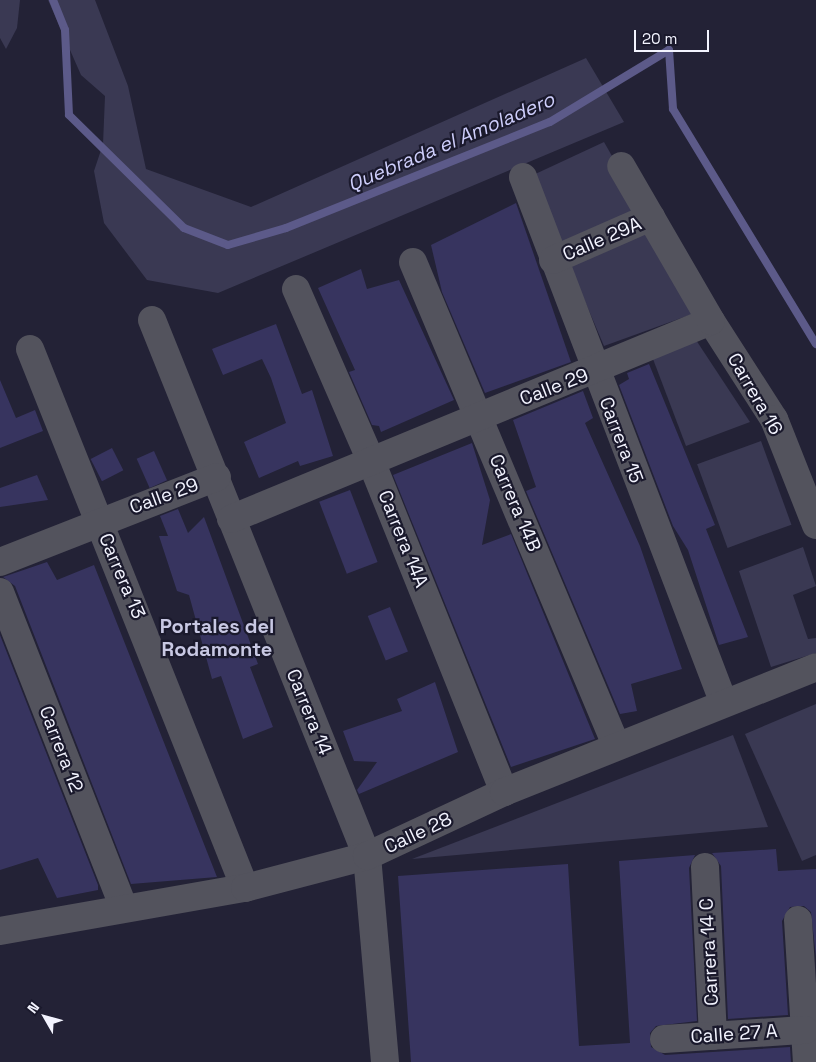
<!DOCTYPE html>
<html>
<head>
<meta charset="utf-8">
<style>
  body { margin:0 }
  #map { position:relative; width:816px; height:1062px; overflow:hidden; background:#232236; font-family:"Space Grotesk",sans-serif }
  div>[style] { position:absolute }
  .green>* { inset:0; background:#3a3953; transform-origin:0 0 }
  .stream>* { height:8px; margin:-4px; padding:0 4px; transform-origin:4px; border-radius:4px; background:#5c5a89 }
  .building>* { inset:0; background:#37345f; transform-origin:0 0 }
  .minor>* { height:28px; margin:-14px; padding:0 14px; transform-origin:14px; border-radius:14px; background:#53535d }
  span { translate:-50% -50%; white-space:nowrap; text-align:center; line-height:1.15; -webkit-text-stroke:4.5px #1a192c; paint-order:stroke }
  .street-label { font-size:19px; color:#f3f4ff }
  .water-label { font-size:20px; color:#cecefb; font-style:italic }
  .neighbourhood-label { font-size:20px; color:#c8c8e3; font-weight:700 }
  .north { position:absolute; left:20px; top:992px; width:50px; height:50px; -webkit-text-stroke:4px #1a192c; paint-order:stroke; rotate:308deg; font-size:14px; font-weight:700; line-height:20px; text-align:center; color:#f3f4ff }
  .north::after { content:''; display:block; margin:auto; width:18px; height:22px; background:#f3f4ff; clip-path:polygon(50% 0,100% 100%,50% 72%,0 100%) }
  .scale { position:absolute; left:634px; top:30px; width:75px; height:22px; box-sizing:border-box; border:2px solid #f3f4ff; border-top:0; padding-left:6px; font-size:15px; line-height:18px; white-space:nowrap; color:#f3f4ff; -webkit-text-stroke:4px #1a192c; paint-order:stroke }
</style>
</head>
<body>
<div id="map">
  <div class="green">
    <i style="clip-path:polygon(0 0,20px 0,17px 28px,6px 49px,0 38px)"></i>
    <i style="clip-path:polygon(48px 0,95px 0,128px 86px,146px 169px,251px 207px,586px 58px,624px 122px,218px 293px,147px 280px,104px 223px,94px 171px,103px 144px,105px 96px,81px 75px)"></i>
    <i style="clip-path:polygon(604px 142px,645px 214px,560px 252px,531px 176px)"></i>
    <i style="clip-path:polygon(650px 226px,698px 312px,604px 346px,569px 264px)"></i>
    <i style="clip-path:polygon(696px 340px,750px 422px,686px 446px,653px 359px)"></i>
    <i style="left:761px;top:441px;width:89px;height:68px;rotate:70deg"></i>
    <i style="clip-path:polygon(803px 547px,816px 586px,793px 595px,808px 639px,816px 638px,816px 653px,771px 667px,739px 571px)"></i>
    <i style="clip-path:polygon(816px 704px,816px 855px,802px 861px,745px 734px)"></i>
    <i style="clip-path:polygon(733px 735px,768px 827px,412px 859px)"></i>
  </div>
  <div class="stream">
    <i style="left:53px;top:0;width:32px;rotate:68deg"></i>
    <i style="left:65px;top:30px;width:85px;rotate:87.3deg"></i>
    <i style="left:69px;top:115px;width:161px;rotate:44.5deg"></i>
    <i style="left:184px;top:228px;width:47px;rotate:21.1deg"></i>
    <i style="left:228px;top:245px;width:60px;rotate:-16.3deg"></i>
    <i style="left:286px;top:228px;width:284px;rotate:-21.9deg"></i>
    <i style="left:550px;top:122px;width:139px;rotate:-31.2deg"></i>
    <i style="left:669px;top:50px;width:59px;rotate:86.1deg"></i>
    <i style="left:673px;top:109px;width:275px;rotate:58.7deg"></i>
  </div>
  <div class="building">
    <i style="clip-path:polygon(516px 203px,571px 362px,485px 393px,442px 292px,431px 245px)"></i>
    <i style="clip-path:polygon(361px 269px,367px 289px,399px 280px,454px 400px,381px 432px,379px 426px,372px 425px,349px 372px,355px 370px,318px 288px)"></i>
    <i style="clip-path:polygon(276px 324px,302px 394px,312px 390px,333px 456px,300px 466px,298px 461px,259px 478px,244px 442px,286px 423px,271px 378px,262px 359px,223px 375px,212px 349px)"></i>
    <i style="clip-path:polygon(649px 364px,715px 525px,706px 529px,748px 637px,719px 645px,688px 550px,673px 526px,619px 385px,629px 379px,627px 373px)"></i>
    <i style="clip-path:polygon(0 380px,16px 418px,35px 410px,43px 431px,0 448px)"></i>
    <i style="clip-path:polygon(583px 391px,593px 418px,585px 423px,640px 546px,682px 669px,631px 684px,637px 711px,620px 714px,526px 491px,536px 487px,513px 420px)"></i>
    <i style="clip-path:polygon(472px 443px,490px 500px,482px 545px,511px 534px,595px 739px,511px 767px,393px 475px)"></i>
    <i style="left:112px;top:448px;width:25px;height:24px;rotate:63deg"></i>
    <i style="left:154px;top:451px;width:32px;height:19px;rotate:66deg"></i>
    <i style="clip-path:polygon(37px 475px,48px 500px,0 507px,0 488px)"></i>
    <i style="left:350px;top:490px;width:77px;height:33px;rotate:69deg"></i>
    <i style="clip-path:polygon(178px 509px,188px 533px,204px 517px,258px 664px,250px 667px,273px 727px,243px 739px,221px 676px,212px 679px,189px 595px,177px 591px,159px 536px,168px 536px,160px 516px)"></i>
    <i style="clip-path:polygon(47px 562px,57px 580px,94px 565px,217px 877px,131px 884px,15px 586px,3px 577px)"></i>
    <i style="left:390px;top:607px;width:48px;height:24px;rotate:68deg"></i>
    <i style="clip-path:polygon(0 635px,98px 885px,98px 890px,57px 898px,38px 858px,0 870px)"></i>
    <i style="clip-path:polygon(435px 682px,458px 752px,359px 794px,357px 790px,377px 762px,354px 761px,343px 731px,402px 711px,397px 699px)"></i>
    <i style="clip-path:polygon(776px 849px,778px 871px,816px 869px,816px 957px,811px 912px,804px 906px,790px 907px,782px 921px,788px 1015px,728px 1019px,721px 866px,712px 853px)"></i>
    <i style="clip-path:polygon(695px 855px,689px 868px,697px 1021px,656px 1026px,650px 1033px,651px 1047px,665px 1055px,790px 1047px,791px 1062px,411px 1062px,398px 876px,568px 864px,579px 1046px,630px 1043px,619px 861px)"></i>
  </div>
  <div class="minor">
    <i style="left:523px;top:177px;width:561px;rotate:69.11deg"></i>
    <i style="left:553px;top:260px;width:107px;rotate:-23.7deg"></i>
    <i style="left:413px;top:262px;width:524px;rotate:67.2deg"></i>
    <i style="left:296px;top:289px;width:188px;rotate:66.4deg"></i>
    <i style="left:371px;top:461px;width:357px;rotate:68.1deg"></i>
    <i style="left:152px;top:320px;width:578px;rotate:68.14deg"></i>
    <i style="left:367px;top:856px;width:207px;rotate:85deg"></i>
    <i style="left:711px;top:321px;width:117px;rotate:57.3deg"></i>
    <i style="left:774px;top:419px;width:114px;rotate:68.4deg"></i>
    <i style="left:30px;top:349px;width:580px;rotate:68.25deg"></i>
    <i style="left:231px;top:519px;width:519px;rotate:-22.42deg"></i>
    <i style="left:711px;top:321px;width:179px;rotate:-120.1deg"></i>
    <i style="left:0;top:562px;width:233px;rotate:-21.4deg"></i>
    <i style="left:0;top:592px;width:337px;rotate:68.6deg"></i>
    <i style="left:705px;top:867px;width:169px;rotate:87.3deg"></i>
    <i style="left:798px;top:920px;width:142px;rotate:86.4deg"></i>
    <i style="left:0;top:931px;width:249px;rotate:-10deg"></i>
    <i style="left:245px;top:888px;width:126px;rotate:-14.7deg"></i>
    <i style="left:367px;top:856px;width:151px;rotate:-25deg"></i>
    <i style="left:504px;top:792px;width:336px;rotate:-21.8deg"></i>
    <i style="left:664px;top:1039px;width:141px;rotate:-3.7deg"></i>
  </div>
  <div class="street-label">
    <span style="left:602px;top:239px;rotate:-23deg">Calle 29A</span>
    <span style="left:554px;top:387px;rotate:-21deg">Calle 29</span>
    <span style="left:755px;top:394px;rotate:60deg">Carrera 16</span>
    <span style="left:621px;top:440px;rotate:69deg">Carrera 15</span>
    <span style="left:164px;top:496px;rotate:-20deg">Calle 29</span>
    <span style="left:515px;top:503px;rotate:67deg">Carrera 14B</span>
    <span style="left:403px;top:539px;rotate:68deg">Carrera 14A</span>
    <span style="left:122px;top:576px;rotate:67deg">Carrera 13</span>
    <span style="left:309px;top:712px;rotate:68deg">Carrera 14</span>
    <span style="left:61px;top:749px;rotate:69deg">Carrera 12</span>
    <span style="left:418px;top:833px;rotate:-25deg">Calle 28</span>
    <span style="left:709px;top:952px;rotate:-93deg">Carrera 14 C</span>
    <span style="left:734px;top:1034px;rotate:-4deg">Calle 27 A</span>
  </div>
  <div class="water-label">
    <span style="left:451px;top:142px;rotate:-23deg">Quebrada el Amoladero</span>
  </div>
  <div class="neighbourhood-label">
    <span style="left:217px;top:638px">Portales del<br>Rodamonte</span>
  </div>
  <div class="north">N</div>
  <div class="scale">20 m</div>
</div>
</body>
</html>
